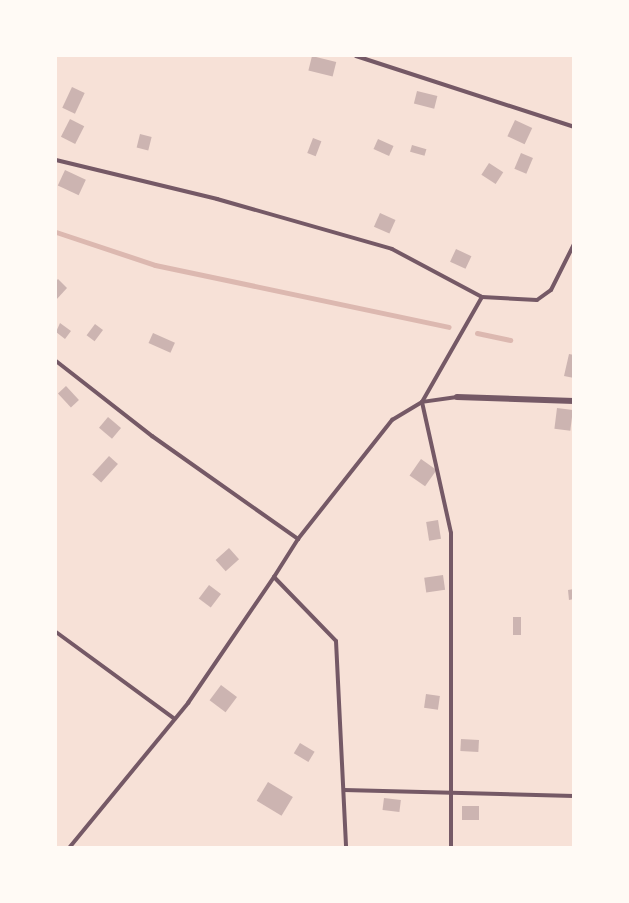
<!DOCTYPE html>
<html>
<head>
<meta charset="utf-8">
<style>
  body { margin:0 }
  #map { position:relative; width:629px; height:903px; overflow:hidden; background:#f7e1d7; font-family:"Source Sans 3",sans-serif }
  div>[style] { position:absolute }
  .stream>* { height:5px; margin:-2.5px; padding:0 2.5px; transform-origin:2.5px; border-radius:2.5px; background:#dcb8b0 }
  .building>* { inset:0; background:#ccb4b1; transform-origin:0 0 }
  .service>* { height:4px; margin:-2px; padding:0 2px; transform-origin:2px; border-radius:2px; background:#755966 }
  .minor>* { height:6px; margin:-3px; padding:0 3px; transform-origin:3px; border-radius:3px; background:#755966 }
  span { translate:-50% -50%; white-space:nowrap; text-align:center; line-height:1.15; -webkit-text-stroke:5px #fffaf5; paint-order:stroke }
  .frame { position:absolute; inset:0; border:57px solid #fffaf5; pointer-events:none }
</style>
</head>
<body>
<div id="map">
  <div class="stream">
    <i style="left:56px;top:232px;width:104px;rotate:18.4deg"></i>
    <i style="left:155px;top:265px;width:300px;rotate:11.9deg"></i>
    <i style="left:477px;top:333px;width:34px;rotate:12deg"></i>
  </div>
  <div class="building">
    <i style="left:312px;top:56px;width:25px;height:15px;rotate:14deg"></i>
    <i style="left:72px;top:87px;width:14px;height:23px;rotate:25deg"></i>
    <i style="left:417px;top:91px;width:21px;height:13px;rotate:14deg"></i>
    <i style="left:70px;top:119px;width:16px;height:20px;rotate:27deg"></i>
    <i style="left:515px;top:120px;width:19px;height:18px;rotate:25deg"></i>
    <i style="left:140px;top:134px;width:12px;height:14px;rotate:14deg"></i>
    <i style="left:313px;top:138px;width:9px;height:16px;rotate:21deg"></i>
    <i style="left:378px;top:139px;width:17px;height:11px;rotate:24deg"></i>
    <i style="left:412px;top:145px;width:15px;height:7px;rotate:16deg"></i>
    <i style="left:521px;top:153px;width:13px;height:17px;rotate:23deg"></i>
    <i style="left:489px;top:163px;width:17px;height:14px;rotate:33deg"></i>
    <i style="left:65px;top:170px;width:23px;height:17px;rotate:25deg"></i>
    <i style="left:380px;top:213px;width:17px;height:15px;rotate:24deg"></i>
    <i style="left:456px;top:249px;width:17px;height:14px;rotate:25deg"></i>
    <i style="clip-path:polygon(58px 279px,67px 288px,56px 300px,56px 281px)"></i>
    <i style="clip-path:polygon(60px 323px,71px 331px,65px 339px,56px 332px)"></i>
    <i style="left:95px;top:324px;width:10px;height:14px;rotate:37deg"></i>
    <i style="left:153px;top:333px;width:24px;height:11px;rotate:24deg"></i>
    <i style="clip-path:polygon(569px 354px,574px 355px,574px 378px,564px 376px)"></i>
    <i style="left:66px;top:386px;width:19px;height:11px;rotate:47deg"></i>
    <i style="left:557px;top:408px;width:16px;height:21px;rotate:7deg"></i>
    <i style="left:108px;top:417px;width:17px;height:14px;rotate:40deg"></i>
    <i style="left:109px;top:456px;width:12px;height:25px;rotate:42deg"></i>
    <i style="left:421px;top:459px;width:19px;height:20px;rotate:35deg"></i>
    <i style="left:438px;top:520px;width:19px;height:12px;rotate:81deg"></i>
    <i style="left:229px;top:548px;width:15px;height:18px;rotate:48deg"></i>
    <i style="left:443px;top:575px;width:15px;height:19px;rotate:82deg"></i>
    <i style="left:209px;top:585px;width:15px;height:17px;rotate:37deg"></i>
    <i style="clip-path:polygon(574px 589px,574px 599px,569px 600px,568px 590px)"></i>
    <i style="left:513px;top:617px;width:8px;height:18px"></i>
    <i style="left:221px;top:685px;width:20px;height:19px;rotate:37deg"></i>
    <i style="left:426px;top:694px;width:14px;height:14px;rotate:8deg"></i>
    <i style="left:461px;top:739px;width:18px;height:12px;rotate:3deg"></i>
    <i style="left:300px;top:743px;width:17px;height:12px;rotate:31deg"></i>
    <i style="left:268px;top:782px;width:29px;height:22px;rotate:31deg"></i>
    <i style="left:384px;top:798px;width:17px;height:12px;rotate:7deg"></i>
    <i style="left:462px;top:806px;width:17px;height:14px"></i>
  </div>
  <div class="service">
    <i style="left:356px;top:56px;width:229px;rotate:18deg"></i>
    <i style="left:56px;top:160px;width:166px;rotate:13.6deg"></i>
    <i style="left:217px;top:199px;width:182px;rotate:15.9deg"></i>
    <i style="left:392px;top:249px;width:102px;rotate:28.1deg"></i>
    <i style="left:56px;top:361px;width:122px;rotate:38deg"></i>
    <i style="left:152px;top:436px;width:179px;rotate:35.2deg"></i>
    <i style="left:298px;top:539px;width:45px;rotate:122.3deg"></i>
    <i style="left:274px;top:577px;width:89px;rotate:45.9deg"></i>
    <i style="left:336px;top:641px;width:207px;rotate:87.2deg"></i>
    <i style="left:457px;top:397px;width:35px;rotate:172deg"></i>
    <i style="left:422px;top:402px;width:121px;rotate:-60.3deg"></i>
    <i style="left:482px;top:297px;width:55px;rotate:3.1deg"></i>
    <i style="left:537px;top:300px;width:17px;rotate:-36deg"></i>
    <i style="left:551px;top:290px;width:51px;rotate:-63.4deg"></i>
    <i style="left:298px;top:539px;width:152px;rotate:-51.7deg"></i>
    <i style="left:392px;top:420px;width:35px;rotate:-31deg"></i>
    <i style="left:422px;top:402px;width:134px;rotate:77.5deg"></i>
    <i style="left:451px;top:533px;width:315px;rotate:90deg"></i>
    <i style="left:56px;top:632px;width:147px;rotate:36.2deg"></i>
    <i style="left:344px;top:790px;width:230px;rotate:1.5deg"></i>
    <i style="left:69px;top:848px;width:188px;rotate:-50.6deg"></i>
    <i style="left:188px;top:703px;width:153px;rotate:-55.7deg"></i>
  </div>
  <div class="minor">
    <i style="left:457px;top:397px;width:117px;rotate:2deg"></i>
  </div>
  <div class="frame"></div>
</div>
</body>
</html>
